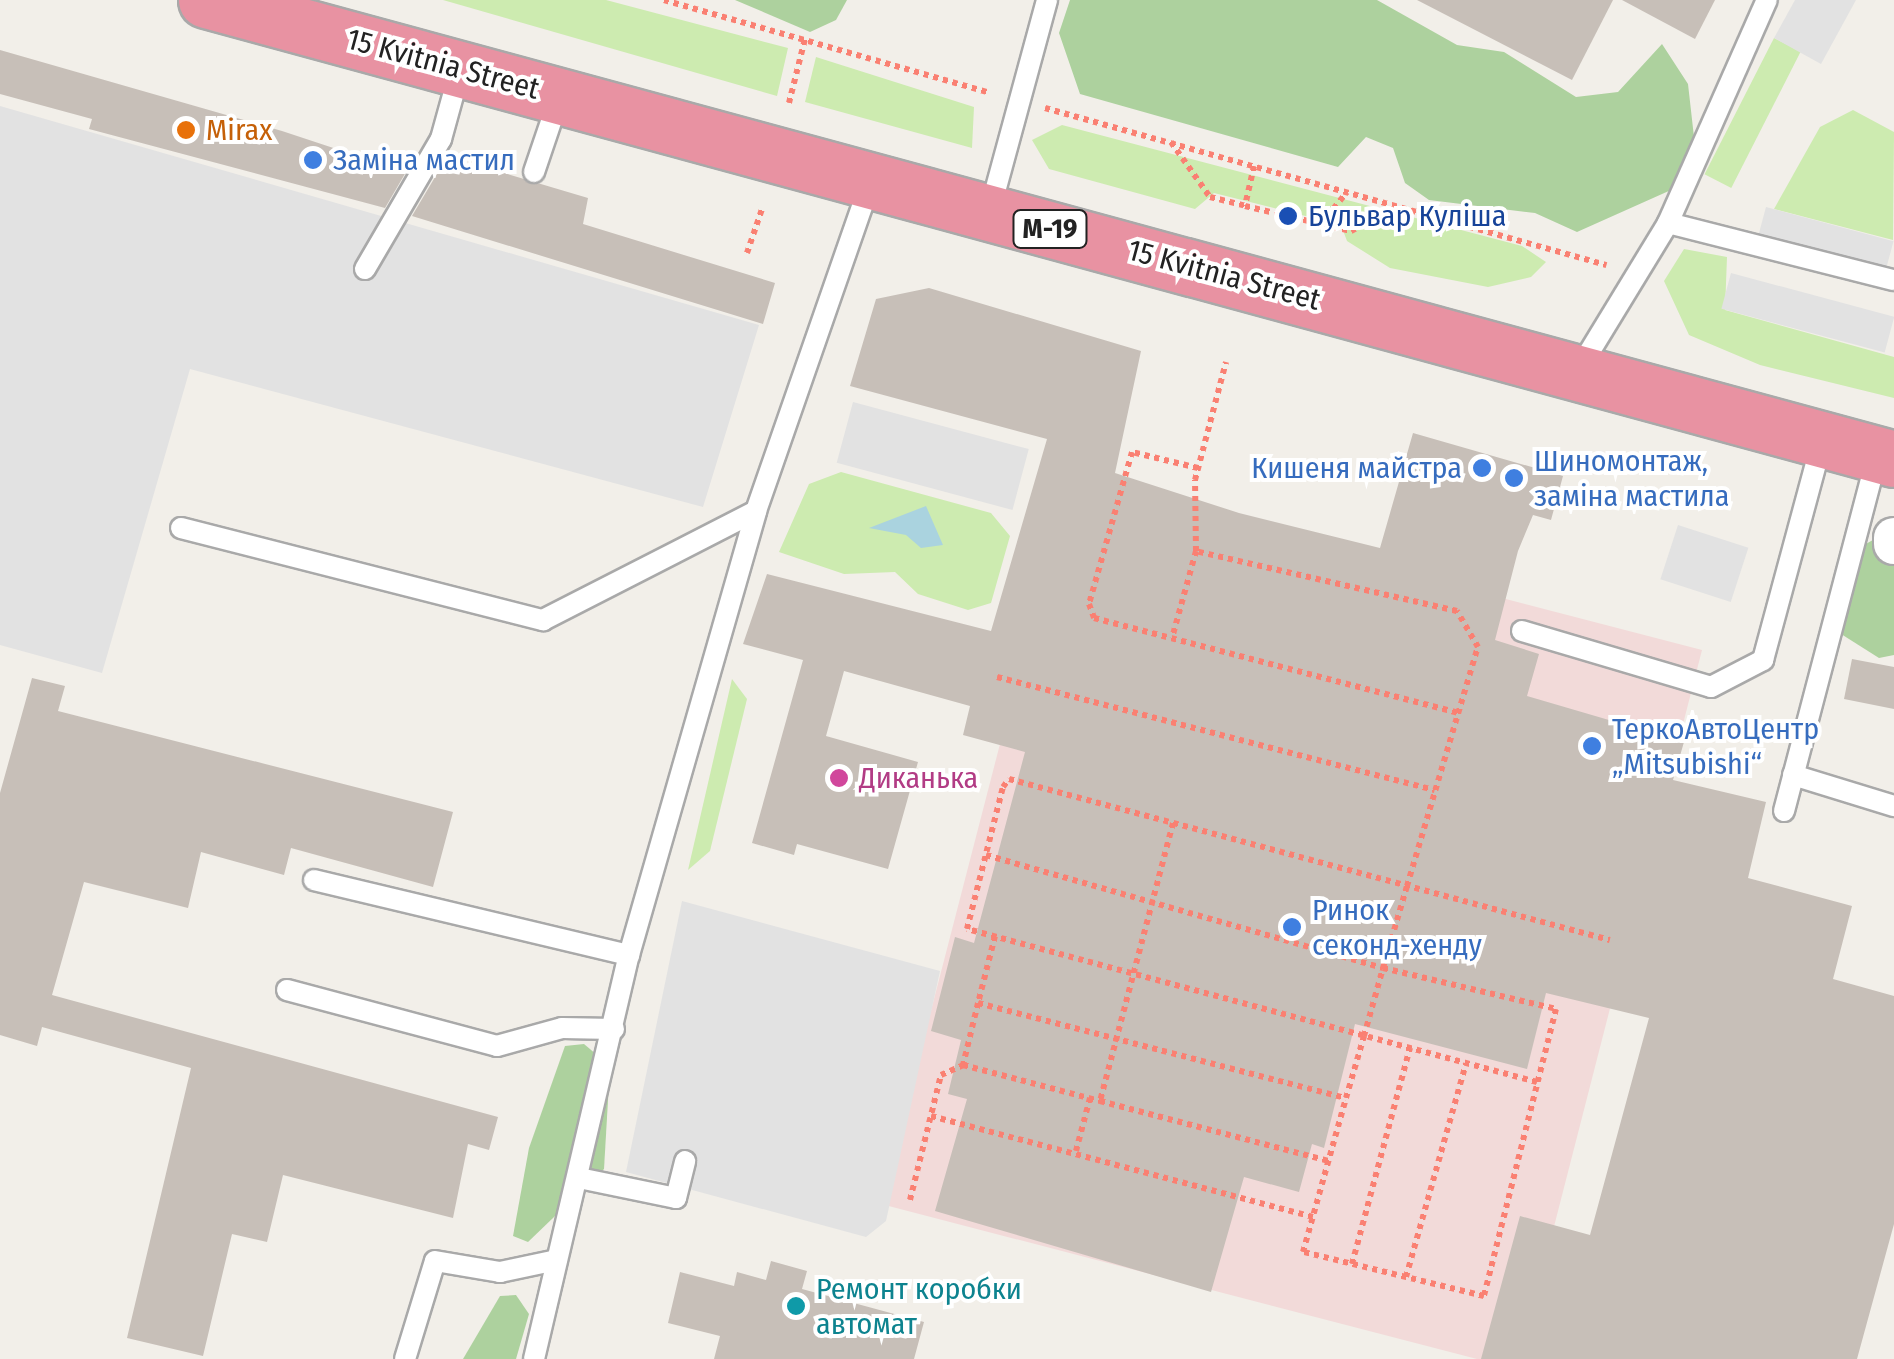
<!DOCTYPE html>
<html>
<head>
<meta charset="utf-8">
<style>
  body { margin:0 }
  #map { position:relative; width:1894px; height:1359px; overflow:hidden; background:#f2efe9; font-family:"Fira Sans Condensed",sans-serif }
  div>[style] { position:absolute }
  .commercial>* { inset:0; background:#f2dad9 }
  .grass>* { inset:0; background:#cdebb0; transform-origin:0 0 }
  .forest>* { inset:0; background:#add19e }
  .parking>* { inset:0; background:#e2e2e2; transform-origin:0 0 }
  .water>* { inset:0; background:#aad3df }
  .building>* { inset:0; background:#c7bfb8 }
  .path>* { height:6px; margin-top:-3px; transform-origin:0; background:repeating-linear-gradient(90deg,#fa8072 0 5px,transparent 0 10px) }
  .roads { filter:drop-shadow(2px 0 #a9a9a9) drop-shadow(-2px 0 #a9a9a9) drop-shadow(0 2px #a9a9a9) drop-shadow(0 -2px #a9a9a9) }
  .lane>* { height:20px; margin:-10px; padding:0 10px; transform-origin:10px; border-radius:10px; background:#fff }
  .street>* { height:40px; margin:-20px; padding:0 20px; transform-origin:20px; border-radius:20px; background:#fff }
  .highway>* { height:55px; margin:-27.5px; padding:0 27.5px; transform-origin:27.5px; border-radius:27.5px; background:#e892a2 }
  .dots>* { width:28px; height:28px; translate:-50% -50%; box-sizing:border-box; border:5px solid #fff; border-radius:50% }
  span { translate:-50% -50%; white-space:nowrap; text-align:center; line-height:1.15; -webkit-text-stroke:8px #fff; paint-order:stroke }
  .shield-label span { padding:2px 8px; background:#fff; border:2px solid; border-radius:8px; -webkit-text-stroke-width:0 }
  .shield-label { font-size:28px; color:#222; font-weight:700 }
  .street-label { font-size:30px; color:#222 }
  .food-label { font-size:30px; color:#c56008 }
  .left { translate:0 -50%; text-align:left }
  .shop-label { font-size:30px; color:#366cbe }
  .right { translate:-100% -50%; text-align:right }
  .transit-label { font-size:30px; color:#164399 }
  .hotel-label { font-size:30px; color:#b23c85 }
  .culture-label { font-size:30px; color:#0d838f }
</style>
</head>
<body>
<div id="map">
  <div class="commercial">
    <i style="clip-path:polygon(1067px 485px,1702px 650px,1520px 1359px,1477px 1359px,881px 1204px)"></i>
  </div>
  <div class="grass">
    <i style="clip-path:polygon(443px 0,606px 0,788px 48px,777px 96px)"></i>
    <i style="left:1774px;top:38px;width:30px;height:153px;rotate:27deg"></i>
    <i style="clip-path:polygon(816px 57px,974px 107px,972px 148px,805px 102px)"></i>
    <i style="clip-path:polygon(1853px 110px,1894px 132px,1893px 240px,1774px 209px,1820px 127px)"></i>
    <i style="clip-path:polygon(1062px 125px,1522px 246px,1546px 262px,1531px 277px,1488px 287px,1390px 268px,1347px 241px,1341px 225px,1214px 193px,1195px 209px,1049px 169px,1032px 140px)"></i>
    <i style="clip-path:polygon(1684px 249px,1727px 257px,1725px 310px,1894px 357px,1894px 398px,1760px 365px,1689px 335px,1664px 281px)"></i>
    <i style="clip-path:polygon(841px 472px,991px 513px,1010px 536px,991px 603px,968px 610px,918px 594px,895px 572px,844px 574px,779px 552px,809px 484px)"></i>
    <i style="clip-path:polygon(732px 679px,747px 699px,710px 851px,688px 870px)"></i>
  </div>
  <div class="forest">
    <i style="clip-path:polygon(735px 0,847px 0,836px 20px,810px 32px)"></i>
    <i style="clip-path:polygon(1070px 0,1377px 0,1457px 45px,1504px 52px,1576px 97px,1618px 92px,1662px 44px,1688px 84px,1695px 146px,1671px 190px,1577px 232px,1535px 213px,1429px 200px,1405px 183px,1393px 148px,1366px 137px,1338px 167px,1080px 94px,1059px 33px)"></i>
    <i style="clip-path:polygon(1894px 528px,1894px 655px,1879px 658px,1830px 627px,1864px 545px)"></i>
    <i style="clip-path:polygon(584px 1044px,610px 1066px,604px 1169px,528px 1242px,513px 1236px,529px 1148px,565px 1046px)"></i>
    <i style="clip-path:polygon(516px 1295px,529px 1314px,516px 1359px,463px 1359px,500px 1296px)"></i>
  </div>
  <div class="parking">
    <i style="clip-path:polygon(1795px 0,1856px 0,1821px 64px,1774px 38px)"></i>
    <i style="clip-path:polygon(0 106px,759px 325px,703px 507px,190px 369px,102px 673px,0 645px)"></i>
    <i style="left:1766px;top:207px;width:132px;height:34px;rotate:15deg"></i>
    <i style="left:1731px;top:273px;width:169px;height:37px;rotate:15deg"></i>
    <i style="left:853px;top:402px;width:182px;height:63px;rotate:15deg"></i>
    <i style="left:1678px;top:525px;width:74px;height:57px;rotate:18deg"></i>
    <i style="clip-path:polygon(682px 901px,940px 971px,886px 1221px,866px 1237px,626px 1172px)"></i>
  </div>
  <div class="water">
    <i style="clip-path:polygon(926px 506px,943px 545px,921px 548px,906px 535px,869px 528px)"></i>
  </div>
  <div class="building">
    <i style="clip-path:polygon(1417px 0,1613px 0,1572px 80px)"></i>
    <i style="clip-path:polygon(1622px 0,1715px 0,1695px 39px)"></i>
    <i style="clip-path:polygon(0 50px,282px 131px,406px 172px,385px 208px,89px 129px,92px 119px,0 94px)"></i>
    <i style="clip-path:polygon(487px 168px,588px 198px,583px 224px,775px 283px,763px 324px,412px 216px,438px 172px)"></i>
    <i style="clip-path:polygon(929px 288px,1141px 351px,1115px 473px,1239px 513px,1380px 548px,1413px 433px,1563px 476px,1551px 520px,1533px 515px,1518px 551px,1495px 640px,1539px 654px,1527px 696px,1684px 742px,1673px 780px,1766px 802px,1748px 878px,1852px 906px,1833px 979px,1894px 996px,1894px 1224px,1857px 1359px,1481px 1359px,1520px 1216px,1590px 1235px,1649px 1018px,1546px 993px,1527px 1069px,1355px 1024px,1324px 1148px,1312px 1144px,1299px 1192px,1244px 1177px,1211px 1292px,935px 1211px,967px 1099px,948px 1094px,961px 1040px,931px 1031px,955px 937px,974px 943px,1025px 752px,963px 735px,970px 706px,844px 671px,826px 736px,918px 762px,888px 869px,797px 844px,794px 855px,752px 843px,803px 660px,743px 644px,767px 574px,991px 631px,1047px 439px,850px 386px,876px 299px)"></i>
    <i style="clip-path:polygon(1852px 659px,1894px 667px,1894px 709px,1844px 699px)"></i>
    <i style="clip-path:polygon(32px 678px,65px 686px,58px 711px,453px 812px,433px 887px,291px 848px,284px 875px,201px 852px,188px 908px,84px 882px,52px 995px,498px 1117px,489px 1150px,468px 1144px,453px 1218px,283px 1175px,267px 1242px,232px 1234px,203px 1356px,127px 1338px,191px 1068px,42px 1027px,37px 1046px,0 1035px,0 793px)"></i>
    <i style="clip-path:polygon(771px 1261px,807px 1271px,802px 1289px,924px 1322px,914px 1359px,714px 1359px,720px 1336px,668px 1323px,680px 1272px,734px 1286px,737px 1272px,766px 1280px)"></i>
  </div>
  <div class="path">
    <i style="left:664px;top:0;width:339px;rotate:15.9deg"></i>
    <i style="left:789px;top:103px;width:66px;rotate:-76deg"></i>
    <i style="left:1045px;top:108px;width:583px;rotate:15.63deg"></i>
    <i style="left:1171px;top:142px;width:67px;rotate:54.7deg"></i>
    <i style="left:1210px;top:197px;width:36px;rotate:14deg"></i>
    <i style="left:1254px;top:166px;width:41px;rotate:102.7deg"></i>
    <i style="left:1245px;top:206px;width:109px;rotate:13.3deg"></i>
    <i style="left:1351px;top:231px;width:52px;rotate:-28.5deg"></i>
    <i style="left:1321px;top:224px;width:41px;rotate:-50.9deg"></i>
    <i style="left:747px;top:253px;width:46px;rotate:-71.2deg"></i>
    <i style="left:1198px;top:468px;width:68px;rotate:-166.4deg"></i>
    <i style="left:1132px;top:452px;width:158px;rotate:105.8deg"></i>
    <i style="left:1089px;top:604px;width:15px;rotate:70deg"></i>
    <i style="left:1094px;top:618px;width:376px;rotate:14.6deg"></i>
    <i style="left:1196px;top:551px;width:71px;rotate:-90.8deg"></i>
    <i style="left:1195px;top:480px;width:122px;rotate:-75.3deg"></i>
    <i style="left:997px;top:677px;width:452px;rotate:14.5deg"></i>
    <i style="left:1173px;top:823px;width:287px;rotate:104.7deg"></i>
    <i style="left:1100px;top:1101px;width:237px;rotate:14.7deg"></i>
    <i style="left:986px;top:855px;width:413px;rotate:15.9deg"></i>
    <i style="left:1383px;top:968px;width:178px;rotate:13.3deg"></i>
    <i style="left:1556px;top:1009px;width:296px;rotate:104.1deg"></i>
    <i style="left:1484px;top:1296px;width:186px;rotate:-166.3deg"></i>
    <i style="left:1303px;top:1252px;width:160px;rotate:-74.4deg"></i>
    <i style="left:1346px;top:1098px;width:65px;rotate:-73.8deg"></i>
    <i style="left:1364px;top:1036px;width:71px;rotate:-74.4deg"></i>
    <i style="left:1383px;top:968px;width:85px;rotate:-73.7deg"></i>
    <i style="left:1407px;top:886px;width:249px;rotate:-73.5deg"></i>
    <i style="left:1478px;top:647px;width:42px;rotate:-120.3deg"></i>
    <i style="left:1457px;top:611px;width:268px;rotate:-167.1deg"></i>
    <i style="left:1196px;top:551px;width:90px;rotate:105.4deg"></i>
    <i style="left:995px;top:936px;width:69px;rotate:104.2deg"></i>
    <i style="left:978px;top:1003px;width:380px;rotate:14.5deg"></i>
    <i style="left:978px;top:1003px;width:64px;rotate:103.6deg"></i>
    <i style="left:963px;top:1065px;width:142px;rotate:14.7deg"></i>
    <i style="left:1537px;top:1082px;width:590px;rotate:-164.97deg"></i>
    <i style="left:967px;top:929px;width:146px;rotate:-75.8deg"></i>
    <i style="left:1003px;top:787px;width:10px;rotate:-53deg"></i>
    <i style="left:1009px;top:779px;width:622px;rotate:15deg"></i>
    <i style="left:931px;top:1116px;width:395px;rotate:14.8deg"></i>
    <i style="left:1076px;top:1151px;width:55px;rotate:-75.2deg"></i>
    <i style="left:910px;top:1200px;width:129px;rotate:-76.1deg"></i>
    <i style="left:941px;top:1075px;width:24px;rotate:-24deg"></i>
    <i style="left:1352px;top:1264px;width:224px;rotate:-75deg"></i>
    <i style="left:1406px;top:1277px;width:222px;rotate:-74.3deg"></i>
  </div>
  <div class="roads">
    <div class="lane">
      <i style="left:534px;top:172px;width:78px;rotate:-71.3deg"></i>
      <i style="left:990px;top:210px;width:218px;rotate:-74.8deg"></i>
      <i style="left:1668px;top:223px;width:233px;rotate:14.2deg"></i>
      <i style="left:365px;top:269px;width:151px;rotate:-59.7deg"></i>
      <i style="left:441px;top:139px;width:72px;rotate:-74.6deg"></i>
      <i style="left:1579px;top:369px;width:171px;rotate:-58.6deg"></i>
      <i style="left:1668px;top:223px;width:244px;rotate:-66.1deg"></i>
      <i style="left:181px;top:528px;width:374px;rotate:14.3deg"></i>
      <i style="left:543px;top:620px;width:239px;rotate:-27.1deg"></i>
      <i style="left:1522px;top:631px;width:197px;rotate:16.5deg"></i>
      <i style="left:1711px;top:687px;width:59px;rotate:-27.4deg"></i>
      <i style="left:1763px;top:660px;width:227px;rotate:-74.9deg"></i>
      <i style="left:1793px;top:775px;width:106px;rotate:17.1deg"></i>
      <i style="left:1784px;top:811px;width:366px;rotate:-75.3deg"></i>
      <i style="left:314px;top:880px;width:324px;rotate:13.4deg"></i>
      <i style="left:287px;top:990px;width:217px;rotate:14.9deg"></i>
      <i style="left:497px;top:1046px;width:67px;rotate:-15.5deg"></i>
      <i style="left:562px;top:1028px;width:52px;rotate:1.1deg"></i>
      <i style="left:579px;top:1178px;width:99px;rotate:11.7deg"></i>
      <i style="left:676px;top:1198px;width:38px;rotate:-76deg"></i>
      <i style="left:405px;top:1359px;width:102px;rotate:-73deg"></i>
      <i style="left:435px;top:1261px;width:66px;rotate:9.6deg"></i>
      <i style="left:500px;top:1272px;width:58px;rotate:-11.9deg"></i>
      <i style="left:534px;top:1359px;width:415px;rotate:-76.8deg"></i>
      <i style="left:629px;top:955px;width:462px;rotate:-74deg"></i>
      <i style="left:756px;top:511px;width:346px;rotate:-70.8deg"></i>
    </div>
    <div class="street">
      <i style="left:1894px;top:538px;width:6px;rotate:90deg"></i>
    </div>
    <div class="highway">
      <i style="left:206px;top:0;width:1749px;rotate:15.21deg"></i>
    </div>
  </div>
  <div class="dots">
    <i style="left:186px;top:130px;background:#e8710a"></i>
    <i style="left:313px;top:160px;background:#3f7fe0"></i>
    <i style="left:1288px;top:216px;background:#1a4fb4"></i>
    <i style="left:1482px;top:468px;background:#3f7fe0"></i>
    <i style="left:1514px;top:478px;background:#3f7fe0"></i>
    <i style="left:1592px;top:746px;background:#3f7fe0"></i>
    <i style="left:839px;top:778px;background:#d1479c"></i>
    <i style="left:1292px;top:927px;background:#3f7fe0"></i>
    <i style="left:796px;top:1306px;background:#0f9aa8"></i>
  </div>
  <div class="shield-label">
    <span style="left:1050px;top:229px">М-19</span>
  </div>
  <div class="street-label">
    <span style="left:443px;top:64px;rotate:15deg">15 Kvitnia Street</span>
    <span style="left:1224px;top:275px;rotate:15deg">15 Kvitnia Street</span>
  </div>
  <div class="food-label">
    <span class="left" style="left:206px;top:130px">Mirax</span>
  </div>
  <div class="shop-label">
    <span class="left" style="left:333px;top:160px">Заміна мастил</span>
    <span class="left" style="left:1534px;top:478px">Шиномонтаж,<br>заміна мастила</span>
    <span class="right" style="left:1462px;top:468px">Кишеня майстра</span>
    <span class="left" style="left:1612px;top:746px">ТеркоАвтоЦентр<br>„Mitsubishi“</span>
    <span class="left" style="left:1312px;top:927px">Ринок<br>секонд-хенду</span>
  </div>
  <div class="transit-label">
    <span class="left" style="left:1308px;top:216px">Бульвар Куліша</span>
  </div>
  <div class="hotel-label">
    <span class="left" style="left:859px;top:778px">Диканька</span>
  </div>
  <div class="culture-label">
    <span class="left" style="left:816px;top:1306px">Ремонт коробки<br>автомат</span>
  </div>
</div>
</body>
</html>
